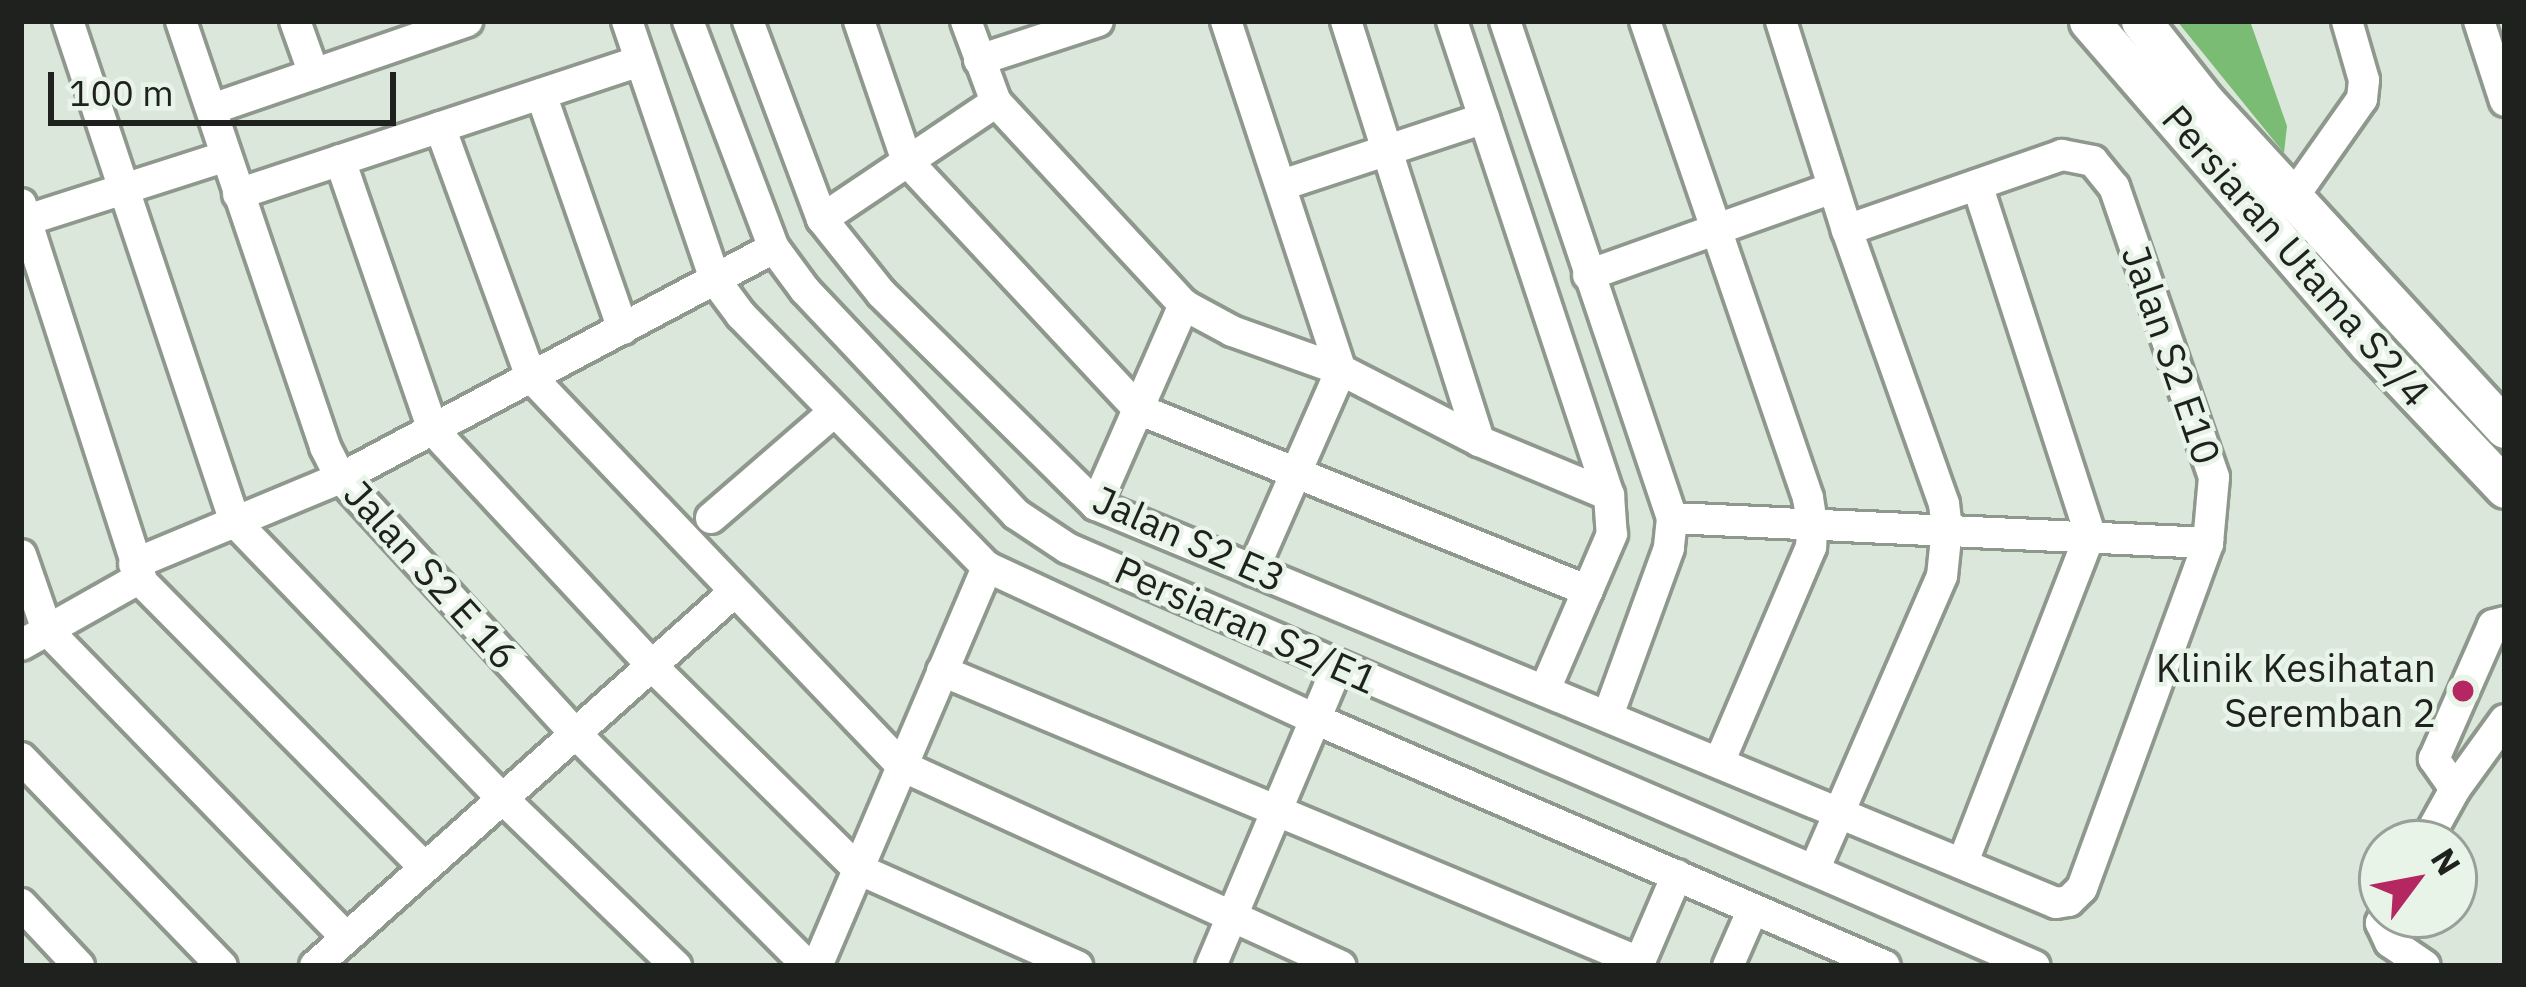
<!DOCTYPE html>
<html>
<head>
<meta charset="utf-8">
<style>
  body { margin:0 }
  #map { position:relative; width:2526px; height:987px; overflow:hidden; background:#dce7db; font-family:"IBM Plex Sans",sans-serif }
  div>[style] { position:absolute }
  .forest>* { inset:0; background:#7abc73 }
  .roads { filter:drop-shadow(3px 0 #8f988d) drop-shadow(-3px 0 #8f988d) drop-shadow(0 3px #8f988d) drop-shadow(0 -3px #8f988d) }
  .minor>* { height:30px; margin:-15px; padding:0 15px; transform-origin:15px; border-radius:15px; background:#fff }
  .major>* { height:39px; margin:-19.5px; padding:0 19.5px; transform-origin:19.5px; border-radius:19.5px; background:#fff }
  .dots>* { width:33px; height:33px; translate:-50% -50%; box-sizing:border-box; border:6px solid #e9f4e8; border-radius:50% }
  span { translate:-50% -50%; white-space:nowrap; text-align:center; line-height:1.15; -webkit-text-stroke:9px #e9f4e8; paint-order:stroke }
  .street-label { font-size:39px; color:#1e211d }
  .poi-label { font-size:39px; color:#1e211d }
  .right { translate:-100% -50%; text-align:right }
  .frame { position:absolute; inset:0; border:24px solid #1e211d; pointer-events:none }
  .north { position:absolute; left:2358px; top:819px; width:120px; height:120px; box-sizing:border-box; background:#e9f4e8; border:3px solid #98a097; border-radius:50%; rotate:58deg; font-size:33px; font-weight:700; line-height:48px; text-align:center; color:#1e211d }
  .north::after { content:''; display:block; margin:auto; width:42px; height:54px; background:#b42760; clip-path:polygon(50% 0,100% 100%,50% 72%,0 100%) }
  .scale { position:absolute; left:48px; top:72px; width:348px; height:54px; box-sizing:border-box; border:6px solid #1e211d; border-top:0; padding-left:15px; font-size:36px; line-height:42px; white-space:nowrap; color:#1e211d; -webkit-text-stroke:9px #e9f4e8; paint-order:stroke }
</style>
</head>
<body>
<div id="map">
  <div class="forest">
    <i style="clip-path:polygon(2177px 21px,2250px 21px,2287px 126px,2284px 153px)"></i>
  </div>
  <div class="roads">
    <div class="minor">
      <i style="left:68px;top:21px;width:528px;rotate:71.57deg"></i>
      <i style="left:235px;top:522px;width:381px;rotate:46deg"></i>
      <i style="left:500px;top:796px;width:245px;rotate:44deg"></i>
      <i style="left:181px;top:21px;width:450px;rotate:71.3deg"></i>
      <i style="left:325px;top:447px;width:35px;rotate:63deg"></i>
      <i style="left:341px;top:478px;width:345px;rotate:47.5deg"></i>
      <i style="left:574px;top:732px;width:331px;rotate:45deg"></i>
      <i style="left:295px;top:21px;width:56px;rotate:70.3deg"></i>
      <i style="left:627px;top:21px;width:274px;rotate:71.2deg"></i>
      <i style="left:715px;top:280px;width:44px;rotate:53.4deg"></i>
      <i style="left:741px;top:315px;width:352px;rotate:45.7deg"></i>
      <i style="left:987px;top:567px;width:362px;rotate:24.9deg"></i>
      <i style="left:1315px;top:719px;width:621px;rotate:23.43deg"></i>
      <i style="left:688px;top:21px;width:243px;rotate:69.3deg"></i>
      <i style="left:774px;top:248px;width:52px;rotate:53.6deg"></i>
      <i style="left:805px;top:290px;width:308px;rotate:46.7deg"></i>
      <i style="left:1016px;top:514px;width:61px;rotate:33.7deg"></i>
      <i style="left:1067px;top:548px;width:1054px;rotate:23.36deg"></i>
      <i style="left:748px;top:21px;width:211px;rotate:69.5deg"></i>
      <i style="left:822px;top:219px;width:95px;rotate:51.4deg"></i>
      <i style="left:881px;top:293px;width:302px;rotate:44.6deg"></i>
      <i style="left:1096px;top:505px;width:1039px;rotate:22.52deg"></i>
      <i style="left:2056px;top:903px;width:13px;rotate:-9deg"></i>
      <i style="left:2069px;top:901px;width:18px;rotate:-45deg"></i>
      <i style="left:2082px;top:888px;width:367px;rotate:-69.9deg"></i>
      <i style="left:2208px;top:543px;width:66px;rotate:-84.8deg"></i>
      <i style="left:2214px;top:477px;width:307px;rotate:-109deg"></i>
      <i style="left:2114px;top:187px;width:33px;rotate:-129deg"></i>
      <i style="left:2093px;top:161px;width:32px;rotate:-169deg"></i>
      <i style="left:2062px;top:155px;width:228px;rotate:160.8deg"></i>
      <i style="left:859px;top:21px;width:148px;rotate:71.1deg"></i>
      <i style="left:907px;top:161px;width:339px;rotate:47deg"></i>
      <i style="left:1138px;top:409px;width:485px;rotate:22deg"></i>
      <i style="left:966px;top:21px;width:86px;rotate:69.7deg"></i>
      <i style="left:996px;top:102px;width:277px;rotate:47.2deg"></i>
      <i style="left:1184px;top:305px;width:55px;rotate:28.4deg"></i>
      <i style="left:1232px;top:331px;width:116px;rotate:19.7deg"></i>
      <i style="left:1341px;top:370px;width:155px;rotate:27.2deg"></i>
      <i style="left:1479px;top:441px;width:141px;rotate:22.6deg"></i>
      <i style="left:1226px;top:21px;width:367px;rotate:71.8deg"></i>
      <i style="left:1341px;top:370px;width:219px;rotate:113.7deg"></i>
      <i style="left:1346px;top:21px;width:441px;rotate:72.4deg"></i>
      <i style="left:1452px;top:21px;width:499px;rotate:71.7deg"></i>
      <i style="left:1609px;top:495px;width:39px;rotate:86deg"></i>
      <i style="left:1612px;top:534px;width:167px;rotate:113.3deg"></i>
      <i style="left:1505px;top:21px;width:524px;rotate:71.43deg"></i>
      <i style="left:1672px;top:518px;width:30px;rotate:96deg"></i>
      <i style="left:1669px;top:548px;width:176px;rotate:110deg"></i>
      <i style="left:1645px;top:21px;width:504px;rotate:71.13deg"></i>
      <i style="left:1808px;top:498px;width:26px;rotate:81deg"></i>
      <i style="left:1812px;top:524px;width:23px;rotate:92deg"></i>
      <i style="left:1811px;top:547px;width:232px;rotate:113.1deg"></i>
      <i style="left:1781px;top:21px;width:219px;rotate:72.5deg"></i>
      <i style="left:1847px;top:230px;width:291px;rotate:70.5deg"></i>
      <i style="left:1944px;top:504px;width:24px;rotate:83deg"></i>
      <i style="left:1947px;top:528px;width:48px;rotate:95.9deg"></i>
      <i style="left:1942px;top:576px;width:318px;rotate:113.5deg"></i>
      <i style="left:2479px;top:21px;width:84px;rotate:72deg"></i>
      <i style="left:979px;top:60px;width:125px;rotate:-18.1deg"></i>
      <i style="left:541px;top:94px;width:249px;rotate:70.8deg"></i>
      <i style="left:212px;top:109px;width:270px;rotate:-19deg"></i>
      <i style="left:440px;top:127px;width:266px;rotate:70deg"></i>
      <i style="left:531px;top:377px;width:538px;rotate:46.36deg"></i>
      <i style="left:902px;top:766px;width:482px;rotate:24.5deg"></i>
      <i style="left:340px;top:160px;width:286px;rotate:71deg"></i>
      <i style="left:433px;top:430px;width:321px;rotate:47.1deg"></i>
      <i style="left:651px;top:665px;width:291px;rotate:44.6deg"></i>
      <i style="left:858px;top:869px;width:240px;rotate:23.9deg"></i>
      <i style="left:1282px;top:185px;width:213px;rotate:-18.3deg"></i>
      <i style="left:238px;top:194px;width:422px;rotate:-18.3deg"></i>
      <i style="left:2293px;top:197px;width:120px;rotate:-54.9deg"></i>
      <i style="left:2362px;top:99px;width:19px;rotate:-84deg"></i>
      <i style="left:2364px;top:80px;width:61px;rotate:-106.1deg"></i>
      <i style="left:21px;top:204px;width:398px;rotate:72.2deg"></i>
      <i style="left:143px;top:583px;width:398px;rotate:45.3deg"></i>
      <i style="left:822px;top:219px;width:210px;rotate:-33.9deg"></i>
      <i style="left:21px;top:222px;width:215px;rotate:-17.8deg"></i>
      <i style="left:1588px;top:275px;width:260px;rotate:-19.6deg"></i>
      <i style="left:1096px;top:505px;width:219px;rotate:-66.3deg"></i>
      <i style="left:711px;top:518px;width:162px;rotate:-40.8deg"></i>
      <i style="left:1672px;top:518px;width:537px;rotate:2.67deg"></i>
      <i style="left:21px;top:555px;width:79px;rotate:70.9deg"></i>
      <i style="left:47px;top:630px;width:429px;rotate:45.8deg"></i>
      <i style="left:134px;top:564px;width:224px;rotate:-22.6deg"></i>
      <i style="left:341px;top:478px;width:490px;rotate:-28deg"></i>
      <i style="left:21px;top:645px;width:137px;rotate:-29.4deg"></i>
      <i style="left:942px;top:671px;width:755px;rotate:22.66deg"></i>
      <i style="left:21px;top:758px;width:289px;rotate:46deg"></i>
      <i style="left:2455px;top:789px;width:37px;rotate:-125deg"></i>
      <i style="left:2434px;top:759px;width:146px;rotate:-66.2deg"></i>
      <i style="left:2493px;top:625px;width:12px;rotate:-14deg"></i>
      <i style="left:2425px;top:843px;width:62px;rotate:-60.9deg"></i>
      <i style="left:2455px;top:789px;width:85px;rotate:-54.1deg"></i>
      <i style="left:1963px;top:862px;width:352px;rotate:-68.8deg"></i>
      <i style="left:2090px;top:534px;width:367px;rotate:-107.9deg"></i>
      <i style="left:21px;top:904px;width:85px;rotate:46.9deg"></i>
      <i style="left:2385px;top:915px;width:9px;rotate:117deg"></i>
      <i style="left:2381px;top:923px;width:21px;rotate:65deg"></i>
      <i style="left:2390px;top:942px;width:42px;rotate:34.4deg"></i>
      <i style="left:315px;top:966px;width:560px;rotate:-41.74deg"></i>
      <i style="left:817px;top:966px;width:434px;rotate:-66.9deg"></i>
      <i style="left:1211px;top:966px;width:326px;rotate:-67.1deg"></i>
      <i style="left:1638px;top:966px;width:99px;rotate:-66.8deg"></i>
      <i style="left:1728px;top:966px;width:62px;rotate:-66.3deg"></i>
    </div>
    <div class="major">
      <i style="left:2089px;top:21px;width:427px;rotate:49.1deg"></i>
      <i style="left:2369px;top:344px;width:198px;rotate:46.6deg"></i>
      <i style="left:2141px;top:21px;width:103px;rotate:51.7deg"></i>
      <i style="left:2205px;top:102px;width:443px;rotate:47.4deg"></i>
    </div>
  </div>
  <div class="dots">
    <i style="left:2463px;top:691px;background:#b42760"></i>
  </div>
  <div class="street-label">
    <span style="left:2296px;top:256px;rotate:49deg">Persiaran Utama S2/4</span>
    <span style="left:2171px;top:355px;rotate:71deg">Jalan S2 E10</span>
    <span style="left:1189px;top:539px;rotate:24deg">Jalan S2 E3</span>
    <span style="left:431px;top:575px;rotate:48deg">Jalan S2 E 16</span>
    <span style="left:1246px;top:625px;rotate:24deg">Persiaran S2/E1</span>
  </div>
  <div class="poi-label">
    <span class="right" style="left:2436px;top:691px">Klinik Kesihatan<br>Seremban 2</span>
  </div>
  <div class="frame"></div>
  <div class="north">N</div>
  <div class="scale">100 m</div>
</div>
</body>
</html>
